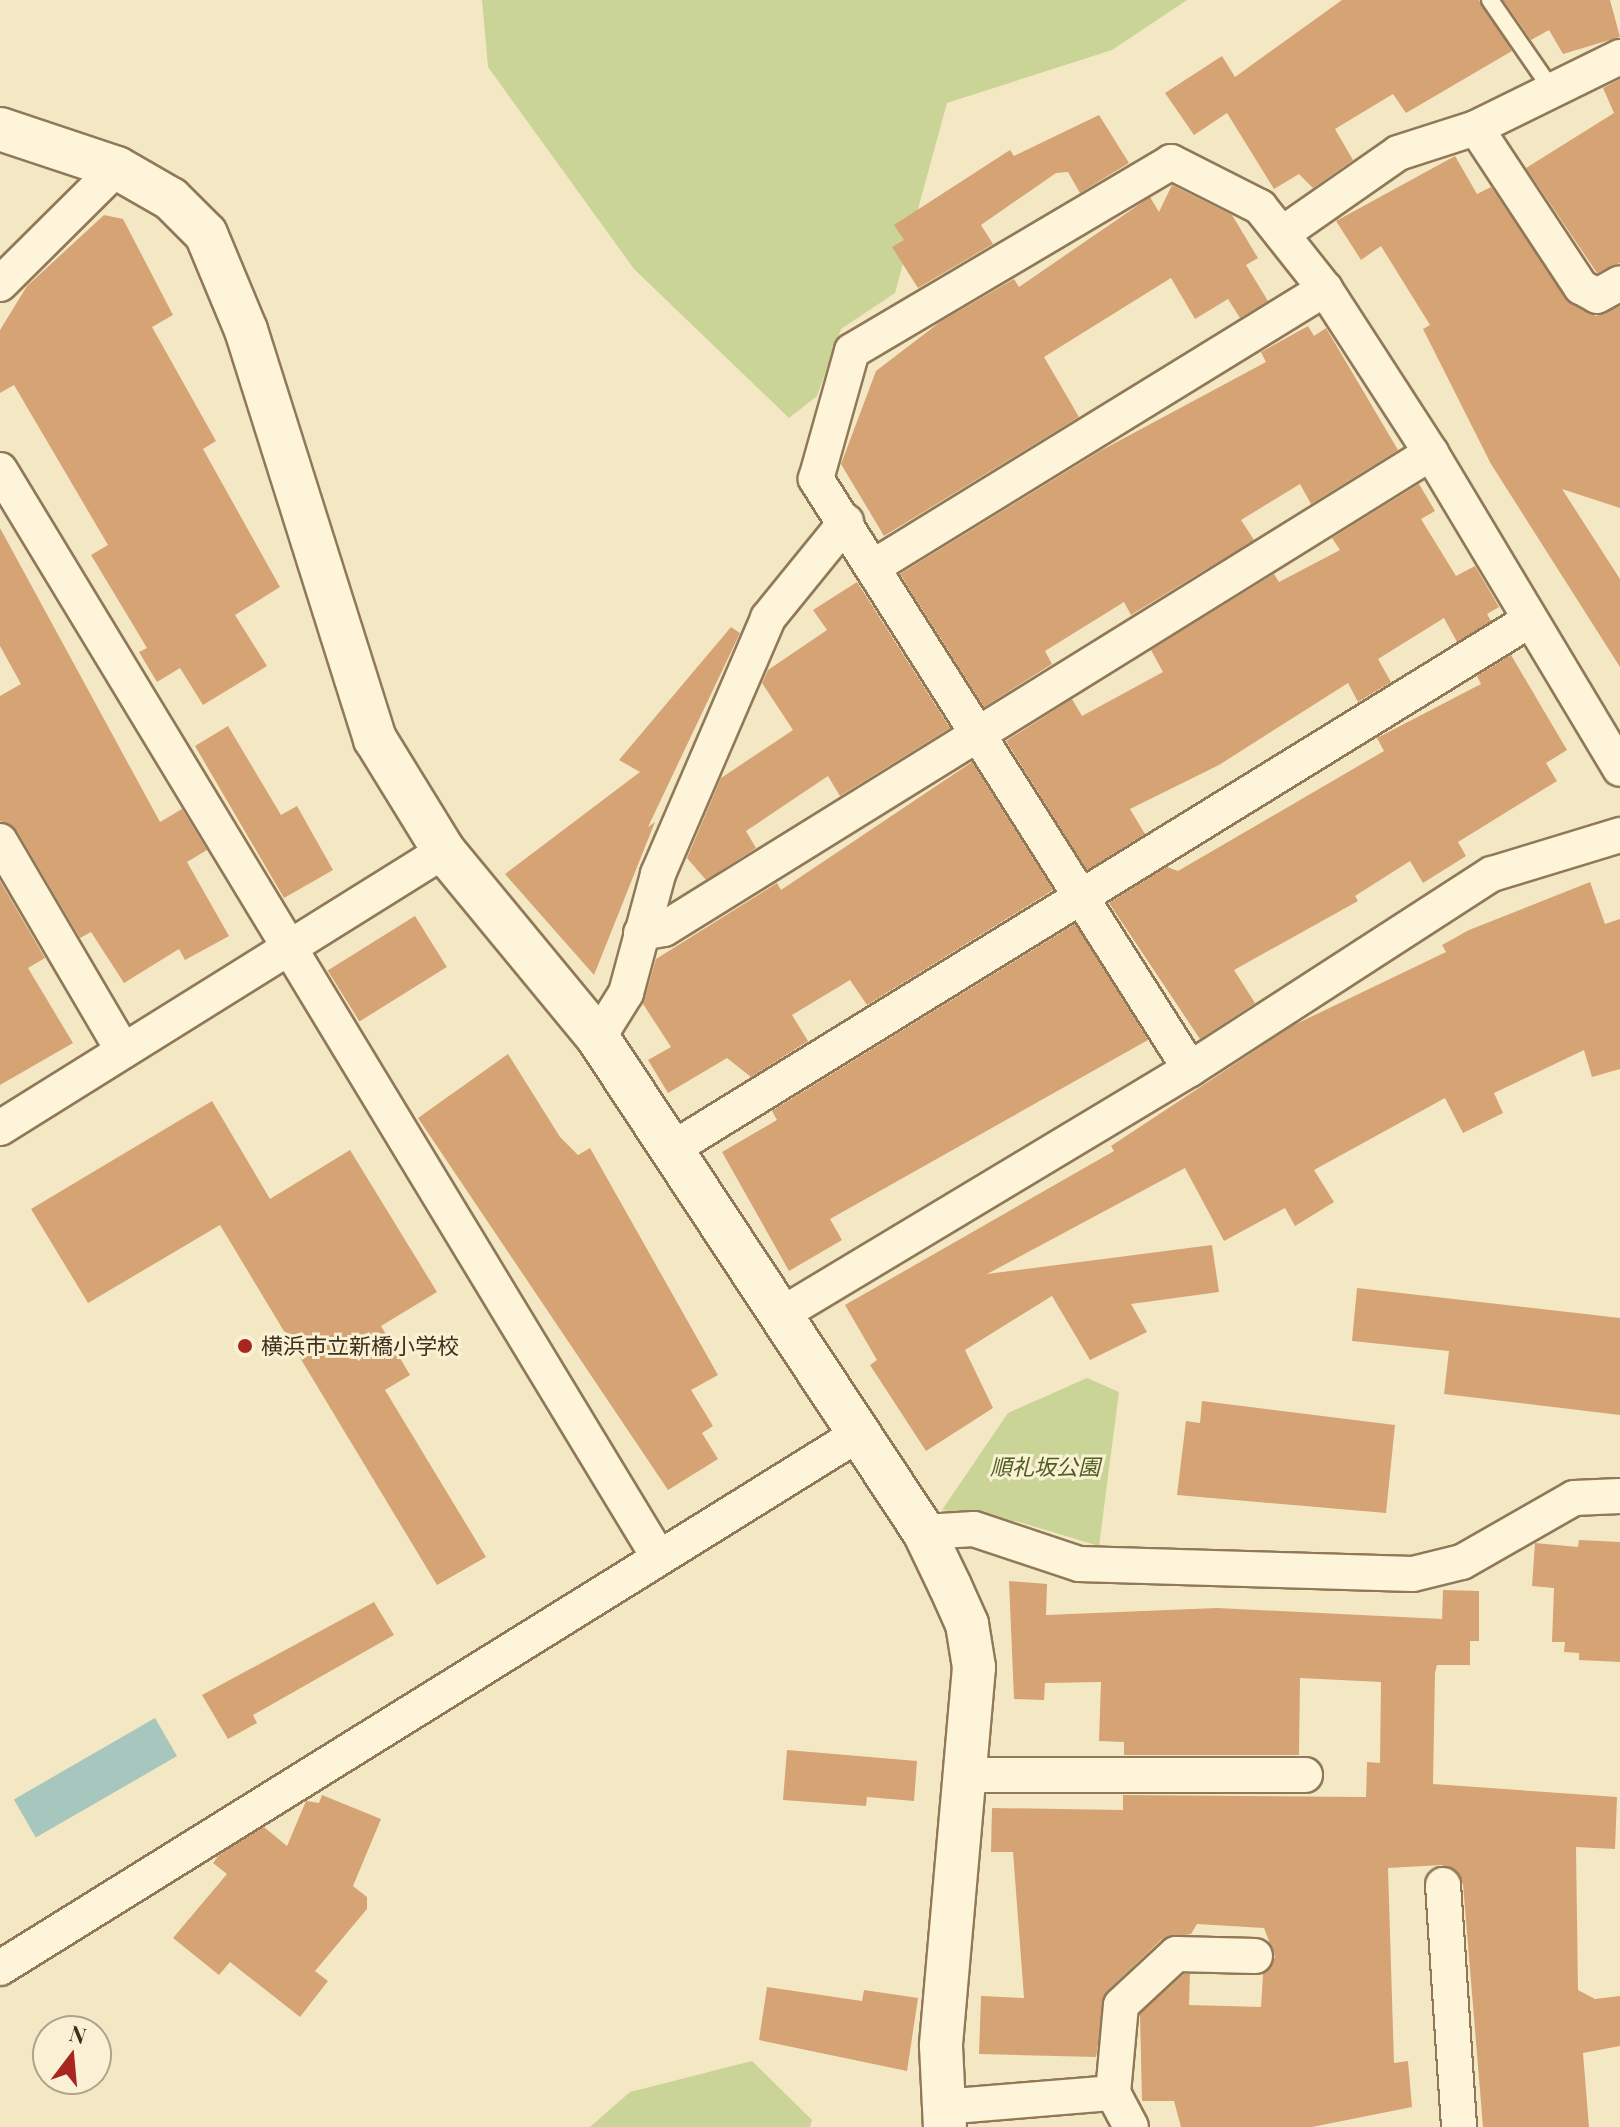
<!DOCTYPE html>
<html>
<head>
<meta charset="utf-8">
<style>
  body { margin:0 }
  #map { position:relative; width:1620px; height:2127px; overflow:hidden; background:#f4e8c4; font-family:"Playfair Display","Noto Sans JP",serif }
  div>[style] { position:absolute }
  .green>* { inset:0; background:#c9d496 }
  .water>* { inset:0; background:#a6c6be; transform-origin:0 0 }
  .building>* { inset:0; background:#d6a375; transform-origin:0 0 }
  .roads { filter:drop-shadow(2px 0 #917958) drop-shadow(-2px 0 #917958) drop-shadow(0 2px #917958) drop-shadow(0 -2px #917958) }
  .service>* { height:16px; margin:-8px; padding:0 8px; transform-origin:8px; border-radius:8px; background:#fdf4d9 }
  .minor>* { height:34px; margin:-17px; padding:0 17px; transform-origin:17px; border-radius:17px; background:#fdf4d9 }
  .tertiary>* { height:42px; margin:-21px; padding:0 21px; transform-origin:21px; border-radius:21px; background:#fdf4d9 }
  .dots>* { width:22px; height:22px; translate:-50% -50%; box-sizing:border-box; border:4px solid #faf1d5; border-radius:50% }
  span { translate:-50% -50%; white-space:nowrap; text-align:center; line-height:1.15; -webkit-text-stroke:6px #faf1d5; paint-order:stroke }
  .poi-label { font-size:22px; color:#3f2f1d }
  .left { translate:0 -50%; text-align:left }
  .park-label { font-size:22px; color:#4c5e21; font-style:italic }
  .north { position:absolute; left:32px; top:2015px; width:80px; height:80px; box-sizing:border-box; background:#faf1d5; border:2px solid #afa38b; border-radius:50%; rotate:16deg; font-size:22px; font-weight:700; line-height:32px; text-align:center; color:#3f2f1d }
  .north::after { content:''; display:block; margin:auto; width:28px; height:36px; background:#a82520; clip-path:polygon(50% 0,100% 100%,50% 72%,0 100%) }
</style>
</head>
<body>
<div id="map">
  <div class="green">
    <i style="clip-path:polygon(482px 0,1187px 0,1112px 50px,947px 103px,895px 293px,841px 329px,817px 396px,789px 418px,634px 269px,488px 67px)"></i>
    <i style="clip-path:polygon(1087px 1378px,1119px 1392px,1099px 1546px,1019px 1522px,942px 1510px,1008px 1413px)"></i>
    <i style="clip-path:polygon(752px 2061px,812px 2120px,810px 2127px,590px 2127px,630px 2092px)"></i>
  </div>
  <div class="water">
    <i style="left:155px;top:1718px;width:44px;height:163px;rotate:60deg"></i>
  </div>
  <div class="building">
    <i style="clip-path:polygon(1342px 0,1479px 0,1512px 51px,1406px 113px,1393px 94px,1335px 129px,1353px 160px,1313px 188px,1299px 174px,1274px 189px,1227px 113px,1194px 135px,1165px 93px,1222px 56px,1235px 77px)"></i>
    <i style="clip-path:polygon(1503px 0,1610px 0,1620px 37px,1563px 54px,1549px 30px,1531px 40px)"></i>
    <i style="clip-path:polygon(1620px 79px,1620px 263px,1597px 273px,1526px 168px,1614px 113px,1603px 88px)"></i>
    <i style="clip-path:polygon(1099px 115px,1129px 163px,1080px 193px,1068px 172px,1056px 173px,981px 225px,993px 244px,918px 288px,892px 247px,904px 240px,894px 225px,1010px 150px,1014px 156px)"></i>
    <i style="clip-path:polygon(1455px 156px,1477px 194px,1491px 187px,1571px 304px,1596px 316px,1620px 306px,1620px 508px,1562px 489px,1620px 579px,1620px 667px,1491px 464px,1423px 329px,1430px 325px,1381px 246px,1361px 260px,1336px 221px)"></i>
    <i style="clip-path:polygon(1172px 185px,1232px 215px,1258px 258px,1246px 265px,1268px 301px,1240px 318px,1228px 299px,1195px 319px,1171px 278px,1044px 357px,1079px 417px,884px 536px,841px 464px,876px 371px,940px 322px,1014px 279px,1019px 287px,1150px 197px,1159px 212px)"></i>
    <i style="clip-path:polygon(104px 215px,123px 219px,173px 315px,152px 327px,216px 441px,203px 449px,280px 587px,235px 615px,267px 666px,203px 705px,180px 668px,157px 682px,139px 652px,147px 648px,91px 555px,108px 545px,14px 385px,0 393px,0 330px,27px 286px)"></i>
    <i style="clip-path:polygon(1308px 326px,1314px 336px,1326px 328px,1398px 450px,1311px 504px,1300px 484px,1241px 520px,1254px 540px,1131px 615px,1124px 602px,1045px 651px,1052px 664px,984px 707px,900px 574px,1100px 451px,1266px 362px,1261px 352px)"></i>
    <i style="clip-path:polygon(1419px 484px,1435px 511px,1421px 519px,1456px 576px,1475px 566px,1499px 607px,1487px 614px,1491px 621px,1457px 642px,1444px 618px,1378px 659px,1391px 682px,1358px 702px,1348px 683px,1219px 765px,1130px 809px,1145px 834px,1087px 870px,1006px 741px,1072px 699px,1082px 716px,1163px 672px,1151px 650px,1274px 574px,1279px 582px,1340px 550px,1332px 538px)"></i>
    <i style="clip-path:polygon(0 528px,160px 822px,182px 809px,207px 850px,187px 862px,229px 936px,185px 960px,179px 949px,124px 983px,91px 932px,80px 938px,17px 831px,0 821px,0 696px,21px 684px,0 646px)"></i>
    <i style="clip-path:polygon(857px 582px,950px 728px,840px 796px,828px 776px,746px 831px,756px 848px,706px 880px,687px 858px,721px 778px,793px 730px,762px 683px,768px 670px,827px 630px,813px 610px)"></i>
    <i style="clip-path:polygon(731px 627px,740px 633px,648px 827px,655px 822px,594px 975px,505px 874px,640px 772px,619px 760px)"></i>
    <i style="clip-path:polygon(1511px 655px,1567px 750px,1546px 763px,1557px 781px,1458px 842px,1466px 856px,1423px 883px,1410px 861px,1355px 896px,1358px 901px,1234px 970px,1255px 1003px,1200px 1039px,1109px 903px,1167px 867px,1178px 871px,1384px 751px,1377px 738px,1481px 684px,1477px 676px)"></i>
    <i style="clip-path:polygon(228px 726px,281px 815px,297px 806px,333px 870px,284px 898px,195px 746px)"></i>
    <i style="clip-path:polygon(972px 762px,1053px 890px,867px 1005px,850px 980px,792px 1015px,808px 1041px,751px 1077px,727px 1058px,668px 1093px,648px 1060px,671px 1047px,643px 1004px,656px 959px,777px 883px,781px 890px)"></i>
    <i style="clip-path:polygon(0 881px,45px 958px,28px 968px,73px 1043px,0 1085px)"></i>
    <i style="clip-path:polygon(1590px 882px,1605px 924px,1620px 919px,1620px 1069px,1592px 1077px,1584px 1050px,1494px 1093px,1503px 1113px,1463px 1133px,1445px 1098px,1314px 1170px,1334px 1202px,1295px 1226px,1285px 1208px,1224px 1241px,1185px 1168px,987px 1274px,1212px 1245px,1219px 1292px,1131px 1304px,1147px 1332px,1090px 1360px,1052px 1296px,965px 1350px,993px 1408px,926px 1451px,870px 1365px,877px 1360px,845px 1305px,1114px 1151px,1111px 1146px,1294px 1025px,1446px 952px,1442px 945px,1469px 930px)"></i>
    <i style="left:415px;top:916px;width:60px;height:103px;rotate:58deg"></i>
    <i style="clip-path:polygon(1075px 924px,1148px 1040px,830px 1219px,842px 1240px,789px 1271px,722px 1152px,777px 1120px,772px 1111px)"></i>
    <i style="clip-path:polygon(508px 1054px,560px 1137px,578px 1155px,590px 1148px,718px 1375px,691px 1390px,713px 1426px,702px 1433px,718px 1459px,668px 1490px,418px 1118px)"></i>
    <i style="clip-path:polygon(212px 1101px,270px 1199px,350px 1150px,437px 1292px,381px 1326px,410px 1375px,385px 1390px,486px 1557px,437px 1585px,220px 1225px,88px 1303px,31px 1209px)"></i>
    <i style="clip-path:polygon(1357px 1288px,1620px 1318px,1620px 1415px,1444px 1394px,1449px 1351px,1352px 1341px)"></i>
    <i style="clip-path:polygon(1202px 1401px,1395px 1425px,1386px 1513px,1177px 1495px,1186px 1421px,1200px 1423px)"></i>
    <i style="clip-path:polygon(1579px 1540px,1620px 1542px,1620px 1662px,1579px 1660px,1579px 1653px,1564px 1652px,1565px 1642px,1552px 1642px,1554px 1588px,1532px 1586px,1535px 1543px,1578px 1547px)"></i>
    <i style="clip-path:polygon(1009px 1581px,1047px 1584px,1046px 1615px,1217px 1608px,1442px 1619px,1443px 1590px,1479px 1591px,1479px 1641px,1470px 1641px,1470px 1665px,1437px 1665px,1435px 1673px,1433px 1784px,1617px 1797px,1615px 1849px,1576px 1847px,1578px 1990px,1595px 1999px,1620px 1996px,1620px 2046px,1583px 2053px,1589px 2127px,1483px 2127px,1463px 1884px,1442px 1865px,1388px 1868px,1394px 2063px,1408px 2061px,1412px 2107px,1312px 2127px,1181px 2127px,1174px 2101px,1142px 2101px,1140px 2014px,1184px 1974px,1190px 1974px,1189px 2005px,1261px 2007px,1263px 1974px,1275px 1957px,1264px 1928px,1197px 1924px,1191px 1934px,1162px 1939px,1107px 1991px,1096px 2057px,979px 2054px,981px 1996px,1024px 1998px,1013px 1852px,991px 1852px,992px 1808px,1123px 1810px,1123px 1795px,1366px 1797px,1367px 1762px,1380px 1763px,1381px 1682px,1300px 1678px,1299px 1755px,1124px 1755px,1124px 1742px,1099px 1741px,1101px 1682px,1045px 1683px,1044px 1700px,1014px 1699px)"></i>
    <i style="clip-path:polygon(374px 1602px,394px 1635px,253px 1715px,257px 1723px,228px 1739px,202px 1695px)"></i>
    <i style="clip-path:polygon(787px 1750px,917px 1761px,914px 1801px,867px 1797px,866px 1806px,783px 1800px)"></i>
    <i style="clip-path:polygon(322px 1795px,381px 1819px,353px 1886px,367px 1897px,367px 1909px,315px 1971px,328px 1981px,300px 2017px,230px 1962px,219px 1975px,173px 1938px,227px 1874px,213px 1863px,219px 1855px,264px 1827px,287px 1846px,306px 1801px,319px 1803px)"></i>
    <i style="clip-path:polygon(767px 1987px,862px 2001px,864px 1990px,918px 1998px,907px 2071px,759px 2040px)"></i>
  </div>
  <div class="roads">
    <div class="service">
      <i style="left:1490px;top:0;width:109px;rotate:55.4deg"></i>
    </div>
    <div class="minor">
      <i style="left:1620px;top:57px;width:161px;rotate:153.8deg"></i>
      <i style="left:1476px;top:128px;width:191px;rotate:56.6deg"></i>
      <i style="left:1581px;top:287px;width:18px;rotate:29deg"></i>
      <i style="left:1597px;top:296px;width:26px;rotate:-29deg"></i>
      <i style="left:1282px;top:234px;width:141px;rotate:-34.9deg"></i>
      <i style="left:1398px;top:153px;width:82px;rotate:-17.8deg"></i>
      <i style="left:0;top:284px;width:165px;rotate:-44.8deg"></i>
      <i style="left:0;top:470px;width:1270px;rotate:58.79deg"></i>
      <i style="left:873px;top:567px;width:531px;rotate:-31.59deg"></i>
      <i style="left:0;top:841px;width:243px;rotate:59.6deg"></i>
      <i style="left:641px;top:933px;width:23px;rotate:-10deg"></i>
      <i style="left:664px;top:929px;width:903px;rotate:-31.82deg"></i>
      <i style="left:598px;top:1038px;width:53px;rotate:-58.1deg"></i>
      <i style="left:626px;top:993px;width:123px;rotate:-74.9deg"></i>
      <i style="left:658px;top:874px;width:279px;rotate:-66.7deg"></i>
      <i style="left:768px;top:618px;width:124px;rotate:-50.9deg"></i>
      <i style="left:1190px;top:1069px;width:699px;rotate:-122.37deg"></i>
      <i style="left:816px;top:479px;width:133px;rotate:-74.3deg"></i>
      <i style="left:852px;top:351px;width:371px;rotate:-30.6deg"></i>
      <i style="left:1171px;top:162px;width:100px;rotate:26.8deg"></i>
      <i style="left:1260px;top:207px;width:105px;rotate:51.6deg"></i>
      <i style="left:1325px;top:289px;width:195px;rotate:57.1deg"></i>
      <i style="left:1431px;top:453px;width:368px;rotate:59.1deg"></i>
      <i style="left:0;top:1128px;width:523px;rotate:-31.96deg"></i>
      <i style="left:672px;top:1149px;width:1008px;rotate:-31.66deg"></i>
      <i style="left:782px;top:1314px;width:476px;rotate:-31deg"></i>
      <i style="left:1190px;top:1069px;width:359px;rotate:-32.9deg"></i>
      <i style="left:1492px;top:874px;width:134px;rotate:-16.9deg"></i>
      <i style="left:924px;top:1532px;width:50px;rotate:-3.4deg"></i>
      <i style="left:974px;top:1529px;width:111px;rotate:18.4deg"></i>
      <i style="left:1079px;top:1564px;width:334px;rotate:1.7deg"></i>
      <i style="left:1413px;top:1574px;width:50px;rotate:-13.8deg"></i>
      <i style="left:1462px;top:1562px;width:129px;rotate:-29.7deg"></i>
      <i style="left:1574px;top:1498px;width:46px;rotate:-2.5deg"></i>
      <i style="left:967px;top:1775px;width:338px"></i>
      <i style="left:1443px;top:1885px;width:243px;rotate:86.2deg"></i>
      <i style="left:0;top:1968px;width:1009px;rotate:-31.88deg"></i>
      <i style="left:1113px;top:2093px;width:88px;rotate:-84.8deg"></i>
      <i style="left:1121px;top:2005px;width:75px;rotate:-42.8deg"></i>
      <i style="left:1176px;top:1954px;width:79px;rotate:1.5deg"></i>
      <i style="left:942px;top:2107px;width:172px;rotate:-4.7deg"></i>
      <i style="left:1113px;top:2093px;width:38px;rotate:62deg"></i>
    </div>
    <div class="tertiary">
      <i style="left:0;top:129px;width:123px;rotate:18.4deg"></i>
      <i style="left:117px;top:168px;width:62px;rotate:29.9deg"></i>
      <i style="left:171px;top:199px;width:49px;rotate:45deg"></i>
      <i style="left:206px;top:234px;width:104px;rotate:67.4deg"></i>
      <i style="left:246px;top:330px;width:429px;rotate:72.5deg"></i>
      <i style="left:375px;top:739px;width:132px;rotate:58.4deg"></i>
      <i style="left:444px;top:851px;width:242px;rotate:50.5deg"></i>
      <i style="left:598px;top:1038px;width:592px;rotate:56.58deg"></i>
      <i style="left:924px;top:1532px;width:60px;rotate:64.3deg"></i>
      <i style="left:950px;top:1586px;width:42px;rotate:65.9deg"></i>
      <i style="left:967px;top:1624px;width:44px;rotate:80.8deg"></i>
      <i style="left:974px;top:1667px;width:380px;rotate:95deg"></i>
      <i style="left:941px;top:2046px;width:81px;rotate:87.2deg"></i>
    </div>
  </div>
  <div class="dots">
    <i style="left:245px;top:1346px;background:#a82520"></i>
  </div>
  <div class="poi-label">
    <span class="left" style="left:261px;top:1346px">横浜市立新橋小学校</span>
  </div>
  <div class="park-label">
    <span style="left:1045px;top:1467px">順礼坂公園</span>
  </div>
  <div class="north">N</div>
</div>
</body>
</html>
